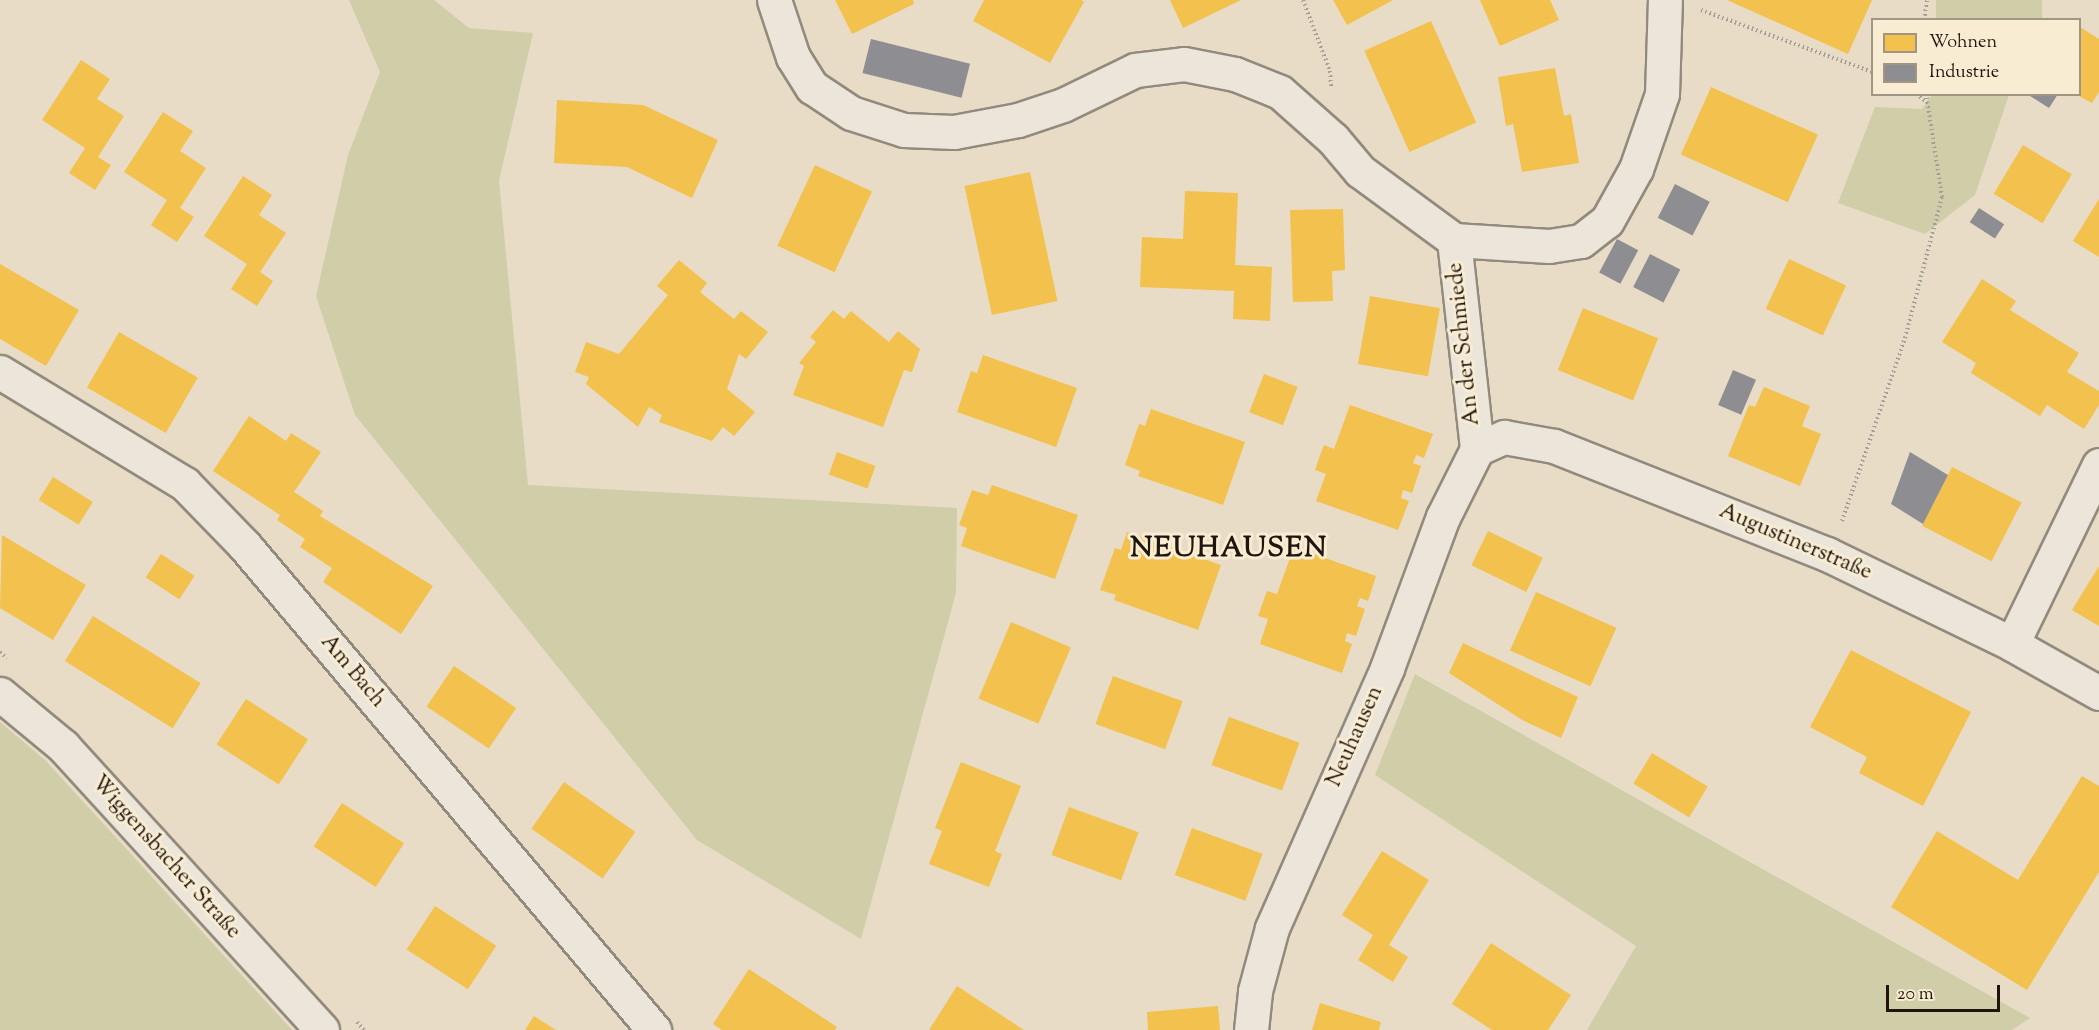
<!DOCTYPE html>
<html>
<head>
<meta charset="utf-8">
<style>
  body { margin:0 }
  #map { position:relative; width:2099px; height:1030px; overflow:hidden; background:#e8dcc6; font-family:"Sorts Mill Goudy",serif }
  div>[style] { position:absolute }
  .green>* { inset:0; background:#cfcea8; transform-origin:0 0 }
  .homes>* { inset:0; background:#f2c14e; transform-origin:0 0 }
  .industry>* { inset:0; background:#8d8d92; transform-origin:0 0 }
  .path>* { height:4px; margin-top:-2px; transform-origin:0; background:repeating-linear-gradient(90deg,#a39e96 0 1.5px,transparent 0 4.5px) }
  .roads { filter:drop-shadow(2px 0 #928a7c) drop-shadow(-2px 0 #928a7c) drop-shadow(0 2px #928a7c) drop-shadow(0 -2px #928a7c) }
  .minor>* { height:33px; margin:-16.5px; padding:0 16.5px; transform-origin:16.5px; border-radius:16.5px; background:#ebe5da }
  span { translate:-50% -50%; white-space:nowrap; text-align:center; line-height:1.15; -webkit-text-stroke:6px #f8ecd2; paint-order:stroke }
  .street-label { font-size:22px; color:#1f150c }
  .district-label { font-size:28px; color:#1f150c; font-weight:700; letter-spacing:1.5px }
  .legend { position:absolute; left:1871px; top:18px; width:210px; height:78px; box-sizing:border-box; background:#f8ecd2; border:2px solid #a19683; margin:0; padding:8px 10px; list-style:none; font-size:18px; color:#1f150c }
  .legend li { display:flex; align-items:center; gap:12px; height:30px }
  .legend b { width:30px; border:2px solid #a19683 }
  .scale { position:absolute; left:1886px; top:985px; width:114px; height:27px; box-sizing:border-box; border:3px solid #1f150c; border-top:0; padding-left:8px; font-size:18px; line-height:21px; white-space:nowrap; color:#1f150c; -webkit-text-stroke:4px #f8ecd2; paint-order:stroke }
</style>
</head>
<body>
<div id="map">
  <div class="green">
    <i style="clip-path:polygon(349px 0,434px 0,469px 28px,533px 33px,499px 181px,528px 485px,957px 508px,956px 593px,861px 939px,697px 840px,355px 415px,316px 296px,348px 155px,380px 72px)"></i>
    <i style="left:1936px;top:0;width:106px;height:20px"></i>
    <i style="clip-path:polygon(1932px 95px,2009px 95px,1975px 195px,1925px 234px,1838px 203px,1875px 107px,1922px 109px)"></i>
    <i style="clip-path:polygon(1415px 674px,1732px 852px,2030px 1018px,2012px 1030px,1587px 1030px,1636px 946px,1375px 775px)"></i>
    <i style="clip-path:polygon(0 722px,46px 761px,292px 1030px,0 1030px)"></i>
  </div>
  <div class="homes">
    <i style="clip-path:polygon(835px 0,913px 0,914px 4px,852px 34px)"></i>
    <i style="clip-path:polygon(984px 0,1081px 0,1084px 2px,1050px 63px,973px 21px)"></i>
    <i style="clip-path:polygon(1170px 0,1241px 0,1183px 28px)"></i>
    <i style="clip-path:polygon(1333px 0,1393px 0,1347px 25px)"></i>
    <i style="clip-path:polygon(1480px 0,1550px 0,1559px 20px,1500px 46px)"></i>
    <i style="clip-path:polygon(1727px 0,1872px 0,1848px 54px)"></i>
    <i style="left:1431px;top:21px;width:111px;height:73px;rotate:66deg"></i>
    <i style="clip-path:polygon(2080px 27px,2099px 39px,2099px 92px,2092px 103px,2079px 96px)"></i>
    <i style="clip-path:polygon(81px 60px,110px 79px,97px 99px,124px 116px,98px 157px,111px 165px,95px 190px,69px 173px,85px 148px,42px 120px)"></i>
    <i style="clip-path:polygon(1555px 68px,1564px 116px,1571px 114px,1579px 163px,1522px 172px,1513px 124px,1506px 126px,1498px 77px)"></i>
    <i style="left:1711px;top:87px;width:117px;height:74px;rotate:24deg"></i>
    <i style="clip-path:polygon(557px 100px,643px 105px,718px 140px,692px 198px,627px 167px,554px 163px)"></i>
    <i style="clip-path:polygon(163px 112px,193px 131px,180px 151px,206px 168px,180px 208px,194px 217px,177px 242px,151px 225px,167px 200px,124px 172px)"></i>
    <i style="left:2023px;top:145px;width:57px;height:57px;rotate:31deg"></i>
    <i style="left:815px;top:165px;width:63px;height:89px;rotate:25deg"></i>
    <i style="left:1030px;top:172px;width:132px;height:67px;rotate:78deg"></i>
    <i style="clip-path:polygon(243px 176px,272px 195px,259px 215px,286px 233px,260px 272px,273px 281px,257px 306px,231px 289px,247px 264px,204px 236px)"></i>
    <i style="clip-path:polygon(1185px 191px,1238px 193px,1235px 265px,1272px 267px,1270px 321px,1233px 319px,1234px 291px,1140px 287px,1142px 237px,1183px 239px)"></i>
    <i style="clip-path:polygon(2099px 199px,2099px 257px,2073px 241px)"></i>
    <i style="clip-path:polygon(1343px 209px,1345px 270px,1332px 271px,1333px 301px,1293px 302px,1290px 210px)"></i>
    <i style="left:1789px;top:259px;width:63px;height:55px;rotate:25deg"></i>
    <i style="clip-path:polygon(679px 260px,707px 283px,700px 292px,734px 319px,741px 311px,768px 332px,746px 359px,739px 354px,727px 389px,755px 412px,734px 436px,723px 427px,712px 441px,659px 422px,662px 415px,649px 407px,638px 427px,586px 384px,589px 377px,575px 372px,586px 342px,619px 354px,668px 295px,657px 286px)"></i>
    <i style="clip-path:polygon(0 264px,79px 310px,46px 366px,0 339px)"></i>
    <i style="clip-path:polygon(1982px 279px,2016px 301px,2010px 310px,2079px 353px,2067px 372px,2099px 391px,2099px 405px,2084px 429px,2047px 405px,2040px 416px,1971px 373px,1976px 363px,1942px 342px)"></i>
    <i style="left:1370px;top:296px;width:71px;height:69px;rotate:10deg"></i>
    <i style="left:1583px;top:308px;width:81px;height:67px;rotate:22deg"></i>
    <i style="clip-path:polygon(833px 310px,844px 319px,851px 311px,889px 342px,898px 331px,920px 349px,912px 372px,904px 370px,883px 427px,793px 395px,804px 366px,799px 363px,816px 342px,810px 337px)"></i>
    <i style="left:119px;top:332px;width:91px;height:64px;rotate:30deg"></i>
    <i style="clip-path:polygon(983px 355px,1077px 388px,1056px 447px,957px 412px,971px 371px,977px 373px)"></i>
    <i style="left:1264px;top:374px;width:36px;height:41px;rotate:21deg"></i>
    <i style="clip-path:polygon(1764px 387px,1810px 406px,1802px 426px,1821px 434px,1800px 486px,1728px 456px,1749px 405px,1755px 407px)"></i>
    <i style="clip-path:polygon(1350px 405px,1433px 434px,1424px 458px,1416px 455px,1413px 463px,1421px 466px,1412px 493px,1403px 490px,1401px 498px,1409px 501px,1398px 530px,1316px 501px,1326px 474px,1315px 470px,1319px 458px,1324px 445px,1334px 449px)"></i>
    <i style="clip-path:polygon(1151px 409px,1245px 442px,1223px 505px,1138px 476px,1140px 471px,1125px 465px,1139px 424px,1145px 426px)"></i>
    <i style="clip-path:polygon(249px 416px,286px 441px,291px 433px,321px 452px,294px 492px,323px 511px,320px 516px,433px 586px,401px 634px,323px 582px,332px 568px,300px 547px,305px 539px,277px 520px,280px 515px,213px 471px)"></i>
    <i style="left:837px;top:452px;width:41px;height:24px;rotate:20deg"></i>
    <i style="left:1952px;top:467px;width:78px;height:66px;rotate:27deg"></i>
    <i style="left:53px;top:477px;width:47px;height:27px;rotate:32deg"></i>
    <i style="clip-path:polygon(992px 485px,1078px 515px,1055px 579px,961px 546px,967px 528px,959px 525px,972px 490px,988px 495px)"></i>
    <i style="left:1488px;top:531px;width:61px;height:38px;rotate:26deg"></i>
    <i style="clip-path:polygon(1127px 532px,1221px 565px,1198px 630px,1114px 600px,1116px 595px,1100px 590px,1115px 548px,1121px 550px)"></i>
    <i style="clip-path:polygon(2px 535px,86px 585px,53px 640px,0 608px)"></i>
    <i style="clip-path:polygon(1294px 547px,1376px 576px,1368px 601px,1360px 598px,1357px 606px,1365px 609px,1356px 636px,1347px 633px,1345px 641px,1352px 644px,1342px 673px,1260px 644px,1268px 619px,1258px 616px,1267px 591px,1277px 594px)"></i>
    <i style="left:161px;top:554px;width:40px;height:28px;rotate:33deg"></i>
    <i style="clip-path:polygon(2099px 566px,2099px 626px,2072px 610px)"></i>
    <i style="left:1536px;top:592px;width:88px;height:64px;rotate:24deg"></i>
    <i style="left:93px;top:616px;width:127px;height:53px;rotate:32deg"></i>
    <i style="left:1011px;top:622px;width:65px;height:83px;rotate:23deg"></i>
    <i style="clip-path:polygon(1463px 643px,1578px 697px,1561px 738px,1524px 721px,1449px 673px)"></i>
    <i style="clip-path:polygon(1851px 650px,1971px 712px,1923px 806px,1859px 773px,1867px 757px,1810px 727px)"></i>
    <i style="left:454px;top:666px;width:75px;height:49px;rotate:34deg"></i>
    <i style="left:1113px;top:676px;width:74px;height:51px;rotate:20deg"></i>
    <i style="left:246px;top:699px;width:74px;height:54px;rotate:33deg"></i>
    <i style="left:1229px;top:717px;width:75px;height:51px;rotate:20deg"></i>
    <i style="left:1652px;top:753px;width:65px;height:36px;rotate:31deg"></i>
    <i style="clip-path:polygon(961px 762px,1021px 786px,995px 851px,1002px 854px,989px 887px,929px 864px,942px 831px,935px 828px)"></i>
    <i style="clip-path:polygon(2082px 776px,2099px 786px,2099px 872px,2027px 990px,1891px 907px,1937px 831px,2018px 880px)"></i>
    <i style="left:564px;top:782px;width:87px;height:57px;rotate:35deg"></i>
    <i style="left:342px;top:803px;width:74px;height:52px;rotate:33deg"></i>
    <i style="left:1069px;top:807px;width:74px;height:51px;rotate:20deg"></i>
    <i style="left:1192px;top:828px;width:75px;height:50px;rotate:20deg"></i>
    <i style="clip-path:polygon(1382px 851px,1429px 880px,1389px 945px,1408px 957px,1393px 982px,1358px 960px,1373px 935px,1342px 915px)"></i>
    <i style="left:435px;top:906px;width:73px;height:52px;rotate:33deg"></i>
    <i style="clip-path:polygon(1491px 943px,1571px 995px,1548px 1030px,1492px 1030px,1452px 1004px)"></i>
    <i style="clip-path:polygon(749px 969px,837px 1027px,835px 1030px,722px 1030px,713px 1024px)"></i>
    <i style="clip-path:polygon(957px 986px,992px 1009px,1024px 1030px,929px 1030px)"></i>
    <i style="clip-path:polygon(1320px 1003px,1381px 1022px,1379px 1030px,1312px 1030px)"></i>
    <i style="clip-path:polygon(1218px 1006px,1220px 1030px,1148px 1030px,1147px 1012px)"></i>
    <i style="clip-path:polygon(534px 1016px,556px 1030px,525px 1030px)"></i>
  </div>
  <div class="industry">
    <i style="left:871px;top:39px;width:102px;height:35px;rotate:14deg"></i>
    <i style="clip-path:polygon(2027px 94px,2058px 94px,2049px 108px)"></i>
    <i style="left:1675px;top:184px;width:39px;height:38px;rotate:27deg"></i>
    <i style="left:1979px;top:208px;width:30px;height:17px;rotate:33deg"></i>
    <i style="left:1617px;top:239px;width:24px;height:38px;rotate:28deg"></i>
    <i style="left:1650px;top:254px;width:34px;height:37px;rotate:27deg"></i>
    <i style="left:1733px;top:370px;width:25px;height:38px;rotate:23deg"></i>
    <i style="clip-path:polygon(1910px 452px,1948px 475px,1923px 524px,1891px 504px)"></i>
  </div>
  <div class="path">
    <i style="left:1303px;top:0;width:76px;rotate:69.2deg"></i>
    <i style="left:1330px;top:71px;width:16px;rotate:86deg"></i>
    <i style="left:1701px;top:10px;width:182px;rotate:19.9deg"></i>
    <i style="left:1924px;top:20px;width:20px;rotate:-81deg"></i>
    <i style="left:1916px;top:94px;width:14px;rotate:36deg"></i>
    <i style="left:1842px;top:521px;width:194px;rotate:-71deg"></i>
    <i style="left:1905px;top:338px;width:146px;rotate:-75.3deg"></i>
    <i style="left:1942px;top:197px;width:104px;rotate:-98.8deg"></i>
    <i style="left:0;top:652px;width:9px;rotate:41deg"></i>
    <i style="left:357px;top:1022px;width:11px;rotate:49deg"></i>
  </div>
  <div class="roads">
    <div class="minor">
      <i style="left:774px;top:0;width:60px;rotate:71.6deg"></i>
      <i style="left:793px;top:57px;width:36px;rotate:58deg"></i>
      <i style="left:812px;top:87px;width:47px;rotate:33.7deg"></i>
      <i style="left:851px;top:113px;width:56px;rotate:17.8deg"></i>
      <i style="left:904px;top:130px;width:50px;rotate:2.3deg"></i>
      <i style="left:954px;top:132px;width:65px;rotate:-10.6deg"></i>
      <i style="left:1018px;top:120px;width:47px;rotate:-18.4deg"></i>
      <i style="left:1063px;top:105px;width:80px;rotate:-25.9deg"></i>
      <i style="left:1135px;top:70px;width:49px;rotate:-7deg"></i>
      <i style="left:1184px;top:64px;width:52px;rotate:11.1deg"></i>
      <i style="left:1235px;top:74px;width:48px;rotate:21.8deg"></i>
      <i style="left:1280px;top:92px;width:71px;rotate:41.6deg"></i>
      <i style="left:1333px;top:139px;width:42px;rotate:49.8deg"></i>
      <i style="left:1360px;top:171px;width:117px;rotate:36.3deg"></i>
      <i style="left:1454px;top:240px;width:95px;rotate:3.6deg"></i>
      <i style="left:1549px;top:246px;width:32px;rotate:-9deg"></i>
      <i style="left:1581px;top:241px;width:33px;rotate:-38deg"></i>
      <i style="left:1607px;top:221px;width:60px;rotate:-60.9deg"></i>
      <i style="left:1636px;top:169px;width:79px;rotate:-70.9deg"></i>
      <i style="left:1662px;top:94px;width:94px;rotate:-88.2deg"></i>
      <i style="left:1454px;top:240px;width:210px;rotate:83.7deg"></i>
      <i style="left:0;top:372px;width:216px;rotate:31.2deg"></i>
      <i style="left:185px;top:484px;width:86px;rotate:45.9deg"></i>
      <i style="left:245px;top:546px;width:634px;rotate:49.8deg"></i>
      <i style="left:1477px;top:449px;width:30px;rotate:-24deg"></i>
      <i style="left:1504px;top:437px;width:51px;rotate:10.2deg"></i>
      <i style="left:1554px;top:446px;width:294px;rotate:21.6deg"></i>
      <i style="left:1827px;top:554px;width:206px;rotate:25.9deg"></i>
      <i style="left:2012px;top:644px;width:100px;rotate:29.4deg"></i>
      <i style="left:2012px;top:644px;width:199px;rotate:-64.1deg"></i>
      <i style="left:0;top:694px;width:82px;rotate:39.5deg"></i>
      <i style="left:63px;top:746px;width:384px;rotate:47.6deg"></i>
      <i style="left:1251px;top:1030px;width:39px;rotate:-84deg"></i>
      <i style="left:1255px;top:991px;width:65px;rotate:-74.9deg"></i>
      <i style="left:1272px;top:928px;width:284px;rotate:-66.1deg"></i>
      <i style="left:1387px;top:668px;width:161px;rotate:-69.7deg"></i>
      <i style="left:1443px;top:517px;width:76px;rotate:-63.4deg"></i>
    </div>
  </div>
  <div class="street-label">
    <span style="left:1465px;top:344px;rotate:-96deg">An der Schmiede</span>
    <span style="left:1795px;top:543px;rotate:23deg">Augustinerstraße</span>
    <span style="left:352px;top:672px;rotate:50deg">Am Bach</span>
    <span style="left:1356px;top:737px;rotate:-66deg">Neuhausen</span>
    <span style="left:165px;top:858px;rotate:48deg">Wiggensbacher Straße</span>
  </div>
  <div class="district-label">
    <span style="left:1229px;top:549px">NEUHAUSEN</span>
  </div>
  <ul class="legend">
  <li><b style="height:16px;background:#f2c14e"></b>Wohnen</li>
  <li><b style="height:16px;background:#8d8d92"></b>Industrie</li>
  </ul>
  <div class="scale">20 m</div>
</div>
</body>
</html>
